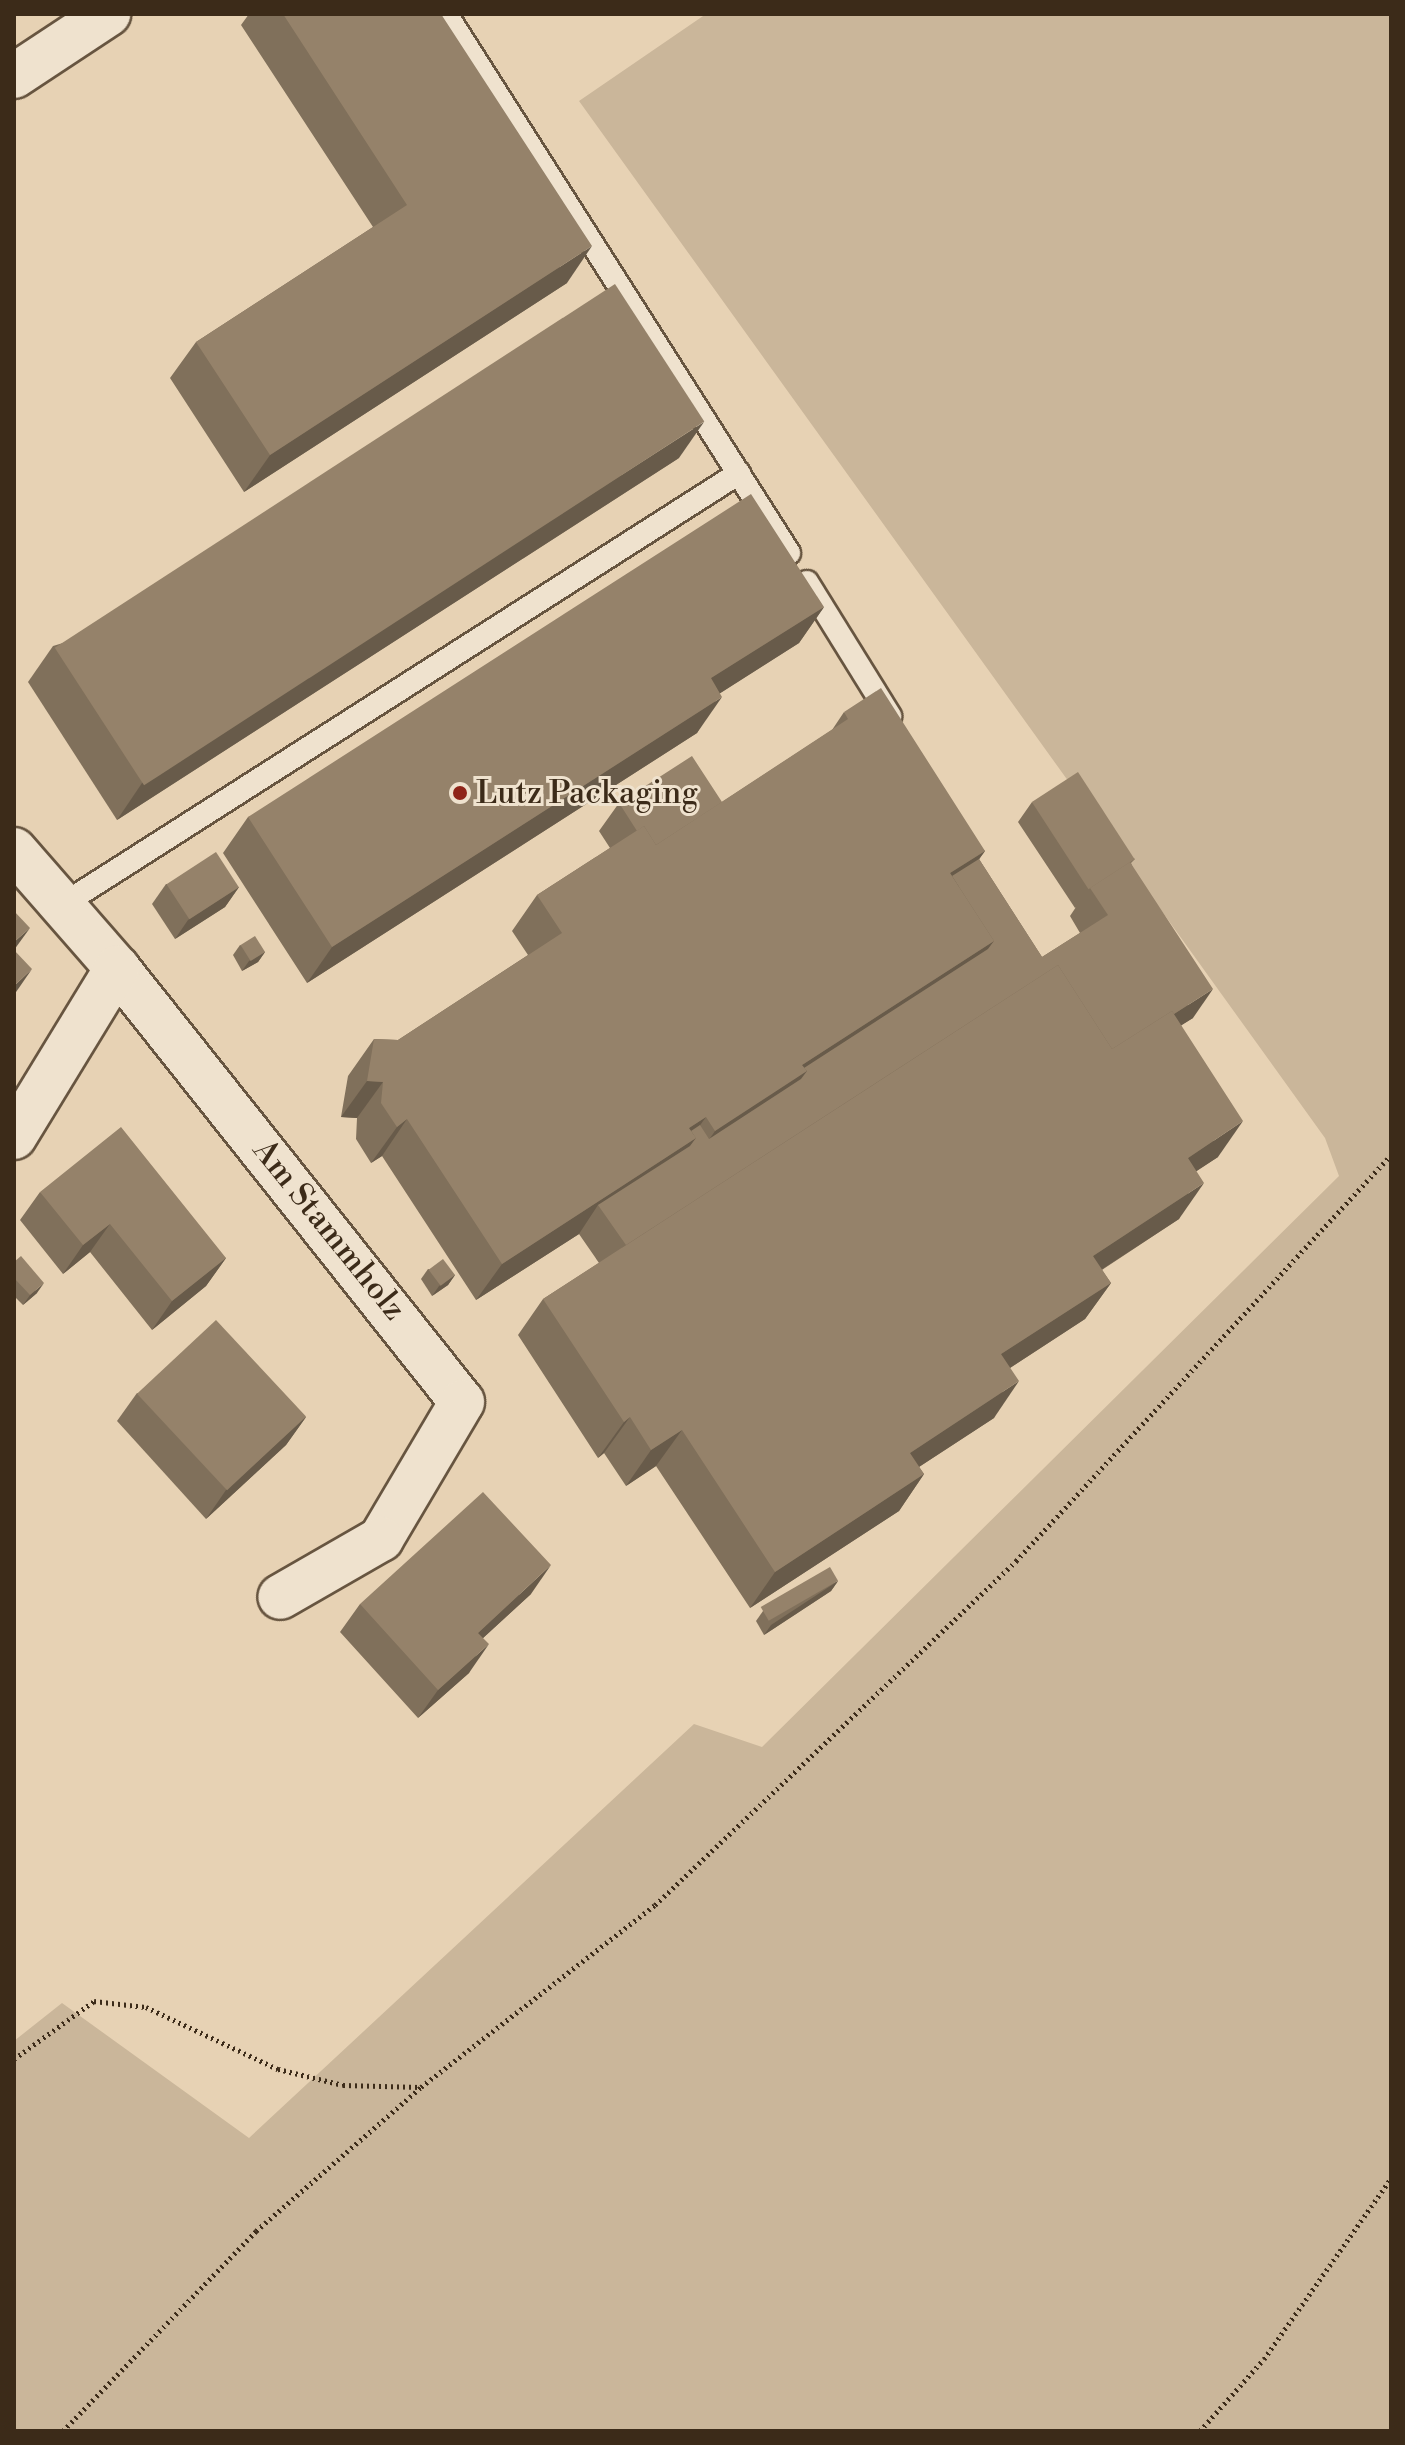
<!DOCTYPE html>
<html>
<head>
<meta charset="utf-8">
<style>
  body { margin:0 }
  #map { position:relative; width:1405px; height:2445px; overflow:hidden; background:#e7d2b4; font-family:"Libre Bodoni",serif }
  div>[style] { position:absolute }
  .green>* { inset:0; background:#cab69a }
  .path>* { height:5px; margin-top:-2.5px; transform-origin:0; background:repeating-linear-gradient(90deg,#3c2b19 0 2px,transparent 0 6px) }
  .roads { filter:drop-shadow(2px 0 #675540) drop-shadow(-2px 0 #675540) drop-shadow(0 2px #675540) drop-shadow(0 -2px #675540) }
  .service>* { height:22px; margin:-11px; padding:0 11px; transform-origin:11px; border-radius:11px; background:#efe2ce }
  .minor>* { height:44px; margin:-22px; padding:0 22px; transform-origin:22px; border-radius:22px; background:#efe2ce }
  .wall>* { inset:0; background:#80705b }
  .shaded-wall>* { inset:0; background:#685b4a }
  .building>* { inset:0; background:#95826a; transform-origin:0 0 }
  .dots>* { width:22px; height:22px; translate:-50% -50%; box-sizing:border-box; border:4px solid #efe2ce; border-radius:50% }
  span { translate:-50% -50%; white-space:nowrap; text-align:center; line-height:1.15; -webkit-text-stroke:6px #efe2ce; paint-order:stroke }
  .poi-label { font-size:32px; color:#3c2b19 }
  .left { translate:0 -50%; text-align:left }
  .street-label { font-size:32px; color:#3c2b19 }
  .frame { position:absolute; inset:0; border:16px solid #3c2b19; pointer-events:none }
</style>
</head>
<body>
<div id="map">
  <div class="green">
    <i style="clip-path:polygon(706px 14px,1391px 14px,1391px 2431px,14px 2431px,14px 2041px,62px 2003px,249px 2138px,694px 1724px,762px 1747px,1339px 1176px,1325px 1138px,579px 101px)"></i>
  </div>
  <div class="path">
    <i style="left:14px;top:2059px;width:99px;rotate:-35.9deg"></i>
    <i style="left:94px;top:2001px;width:52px;rotate:6.6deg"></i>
    <i style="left:146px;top:2007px;width:146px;rotate:25.2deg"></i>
    <i style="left:278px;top:2069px;width:67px;rotate:13.8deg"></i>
    <i style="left:343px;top:2085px;width:77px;rotate:1.5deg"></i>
    <i style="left:63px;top:2431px;width:278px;rotate:-46deg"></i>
    <i style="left:256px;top:2231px;width:219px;rotate:-41.1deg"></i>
    <i style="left:421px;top:2087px;width:296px;rotate:-37.9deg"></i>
    <i style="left:655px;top:1905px;width:499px;rotate:-43.6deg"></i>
    <i style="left:1016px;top:1561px;width:553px;rotate:-47.27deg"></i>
    <i style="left:1200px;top:2431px;width:96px;rotate:-48.4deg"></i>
    <i style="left:1264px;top:2359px;width:221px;rotate:-54.9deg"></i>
  </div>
  <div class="roads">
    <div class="service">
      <i style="left:446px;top:14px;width:639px;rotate:57.53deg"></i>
      <i style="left:807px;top:582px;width:158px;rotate:58.2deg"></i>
      <i style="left:62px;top:905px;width:803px;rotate:-32.54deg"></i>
    </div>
    <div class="minor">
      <i style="left:14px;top:76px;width:113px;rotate:-33.4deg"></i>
      <i style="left:14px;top:850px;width:157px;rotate:48.9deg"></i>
      <i style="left:117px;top:968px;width:554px;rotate:51.52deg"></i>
      <i style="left:462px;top:1402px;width:159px;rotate:120.6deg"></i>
      <i style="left:381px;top:1539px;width:116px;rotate:150.1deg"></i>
      <i style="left:14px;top:1137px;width:198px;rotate:-58.6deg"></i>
    </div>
  </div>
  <div class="wall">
    <i style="clip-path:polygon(249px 14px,441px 14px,567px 283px,244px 492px,170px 378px,196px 342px,373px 227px,241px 25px)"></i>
    <i style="clip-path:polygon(679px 458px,117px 820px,28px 682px,53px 646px)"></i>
    <i style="clip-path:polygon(824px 607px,799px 643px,720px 693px,697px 733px,307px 983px,223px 853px,248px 817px)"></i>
    <i style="clip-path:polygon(844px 712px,985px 851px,979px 859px,1042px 957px,1080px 933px,1070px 916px,1076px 907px,1075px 908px,1018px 822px,1032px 802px,1135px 859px,1131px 863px,1193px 1018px,1181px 1025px,1218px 1157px,1196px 1171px,1179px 1219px,1102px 1270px,1111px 1283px,1085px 1319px,1010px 1368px,994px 1418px,919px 1467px,924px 1474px,899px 1511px,750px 1608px,656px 1466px,626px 1486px,604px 1453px,598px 1458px,518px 1335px,543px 1299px,599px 1263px,579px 1234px,476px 1300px,382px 1156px,371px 1163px,356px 1139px,357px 1118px,341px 1117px,348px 1076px,374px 1039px,398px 1040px,528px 955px,512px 931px,537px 895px,610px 848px,599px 831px,619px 803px,722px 802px,832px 730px)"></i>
    <i style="clip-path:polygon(166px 884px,239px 887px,225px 907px,175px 939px,152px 904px)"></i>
    <i style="clip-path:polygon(240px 945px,265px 952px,258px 962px,242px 971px,233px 955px)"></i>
    <i style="clip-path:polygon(40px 1192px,226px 1258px,206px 1286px,152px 1330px,90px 1252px,63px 1274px,20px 1220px)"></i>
    <i style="clip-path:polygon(14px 1262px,37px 1293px,23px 1305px,14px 1296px)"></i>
    <i style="clip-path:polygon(428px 1269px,455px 1275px,448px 1285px,432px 1296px,421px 1279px)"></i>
    <i style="clip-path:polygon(137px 1393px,306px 1417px,286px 1445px,206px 1519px,117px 1421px)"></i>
    <i style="clip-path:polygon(838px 1581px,831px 1591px,764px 1635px,756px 1621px,763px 1611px)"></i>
    <i style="clip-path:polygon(531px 1594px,483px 1638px,469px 1673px,418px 1718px,340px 1632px,360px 1604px)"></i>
  </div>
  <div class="shaded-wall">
    <i style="clip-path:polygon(592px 246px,567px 283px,244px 492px,270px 455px)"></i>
    <i style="clip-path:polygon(704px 422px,679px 458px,117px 820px,142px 783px)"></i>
    <i style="clip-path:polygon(824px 607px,799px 643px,686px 715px,711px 678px)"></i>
    <i style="clip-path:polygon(722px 697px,697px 733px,307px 983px,332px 947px)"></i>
    <i style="clip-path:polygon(985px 851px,959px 887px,950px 873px)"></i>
    <i style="clip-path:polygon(239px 887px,225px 907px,175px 939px,188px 920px)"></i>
    <i style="clip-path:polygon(30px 928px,14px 950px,14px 942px)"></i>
    <i style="clip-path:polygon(994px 941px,968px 977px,690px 1167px,715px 1131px,802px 1065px)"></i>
    <i style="clip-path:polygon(265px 952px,258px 962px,242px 971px,249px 961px)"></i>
    <i style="clip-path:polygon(32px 969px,14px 995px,14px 986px)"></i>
    <i style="clip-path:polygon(1213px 989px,1193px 1018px,1087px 1085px,1107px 1057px)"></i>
    <i style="clip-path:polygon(367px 1081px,383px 1082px,357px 1118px,341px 1117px)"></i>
    <i style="clip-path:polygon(706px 1117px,688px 1142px,689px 1128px)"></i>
    <i style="clip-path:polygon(407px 1119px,382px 1156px,371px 1163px,397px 1127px)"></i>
    <i style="clip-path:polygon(1243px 1121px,1218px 1157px,1162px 1194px,1188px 1158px)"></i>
    <i style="clip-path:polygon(696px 1138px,671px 1174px,598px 1205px,579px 1234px,476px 1300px,502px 1264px)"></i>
    <i style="clip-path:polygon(1204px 1183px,1179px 1219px,1067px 1292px,1093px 1256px)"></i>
    <i style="clip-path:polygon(110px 1224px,90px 1252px,63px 1274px,83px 1245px)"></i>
    <i style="clip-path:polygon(226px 1258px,206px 1286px,152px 1330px,172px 1301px)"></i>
    <i style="clip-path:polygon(455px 1275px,448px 1285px,432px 1296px,439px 1286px)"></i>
    <i style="clip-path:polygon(44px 1283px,37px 1293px,23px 1305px,30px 1295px)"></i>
    <i style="clip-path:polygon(1111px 1283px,1085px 1319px,976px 1390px,1001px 1354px)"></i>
    <i style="clip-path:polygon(1019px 1381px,994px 1418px,885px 1489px,910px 1453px)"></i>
    <i style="clip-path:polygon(306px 1417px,286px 1445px,206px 1519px,226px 1490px)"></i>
    <i style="clip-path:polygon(630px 1417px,604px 1453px,598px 1458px,624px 1422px)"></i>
    <i style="clip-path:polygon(682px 1430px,656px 1466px,626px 1486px,651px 1450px)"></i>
    <i style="clip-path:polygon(924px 1474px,899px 1511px,750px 1608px,775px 1572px)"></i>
    <i style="clip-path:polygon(551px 1565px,531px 1594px,458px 1661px,478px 1633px)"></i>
    <i style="clip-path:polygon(838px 1581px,831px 1591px,764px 1635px,771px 1625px)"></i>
    <i style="clip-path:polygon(489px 1644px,469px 1673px,418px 1718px,438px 1690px)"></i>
  </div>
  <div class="building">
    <i style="clip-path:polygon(283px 14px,441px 14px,592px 246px,270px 455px,196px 342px,407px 205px)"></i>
    <i style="left:615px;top:284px;width:164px;height:668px;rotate:57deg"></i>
    <i style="clip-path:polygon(751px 494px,824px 607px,711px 678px,722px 697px,332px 947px,248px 817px)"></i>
    <i style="clip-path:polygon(881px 688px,985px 851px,950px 873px,994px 941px,802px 1065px,807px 1071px,715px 1131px,706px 1117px,689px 1128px,696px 1138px,502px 1264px,407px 1119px,397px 1127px,381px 1103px,383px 1082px,367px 1081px,374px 1039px,398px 1040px,562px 933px,537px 895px,644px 826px,656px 845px,848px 719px,844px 712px)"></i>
    <i style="clip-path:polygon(692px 756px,722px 802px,656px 845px,644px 826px,637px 831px,619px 803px)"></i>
    <i style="left:1078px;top:772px;width:104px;height:55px;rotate:57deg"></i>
    <i style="left:216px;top:852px;width:42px;height:59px;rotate:57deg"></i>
    <i style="clip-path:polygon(979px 859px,1042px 957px,1108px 915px,1090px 888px,1130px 862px,1213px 989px,1174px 1014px,1172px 1011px,1112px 1049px,1058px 965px,626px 1245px,598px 1205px,690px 1146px,696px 1138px,691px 1131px,700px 1125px,709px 1139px,801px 1079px,807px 1071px,804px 1068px,988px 949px,994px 941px,952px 876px)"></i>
    <i style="clip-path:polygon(14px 911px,30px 928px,14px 942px)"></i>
    <i style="left:255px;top:936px;width:19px;height:17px;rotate:58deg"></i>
    <i style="clip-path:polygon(14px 950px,32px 969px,14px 986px)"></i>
    <i style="clip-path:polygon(1058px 965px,1112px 1049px,1172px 1011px,1243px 1121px,1188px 1158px,1204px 1183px,1093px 1256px,1111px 1283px,1001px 1354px,1019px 1381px,910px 1453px,924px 1474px,775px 1572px,682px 1430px,651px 1450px,630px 1417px,624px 1422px,543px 1299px)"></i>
    <i style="clip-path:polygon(121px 1127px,226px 1258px,172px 1301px,110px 1224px,83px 1245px,40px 1192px)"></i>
    <i style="clip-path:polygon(21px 1256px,44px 1283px,30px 1295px,14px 1278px,14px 1262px)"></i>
    <i style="left:443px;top:1259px;width:20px;height:18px;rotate:53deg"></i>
    <i style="left:216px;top:1320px;width:132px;height:108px;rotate:47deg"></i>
    <i style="clip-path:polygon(483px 1492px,551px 1565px,478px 1633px,489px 1644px,438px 1690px,360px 1604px)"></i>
    <i style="left:830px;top:1567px;width:16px;height:80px;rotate:60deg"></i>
  </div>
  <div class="dots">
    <i style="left:460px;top:793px;background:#8f2418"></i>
  </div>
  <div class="poi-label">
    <span class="left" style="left:476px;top:793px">Lutz Packaging</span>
  </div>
  <div class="street-label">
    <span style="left:329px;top:1230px;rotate:51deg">Am Stammholz</span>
  </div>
  <div class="frame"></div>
</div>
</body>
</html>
